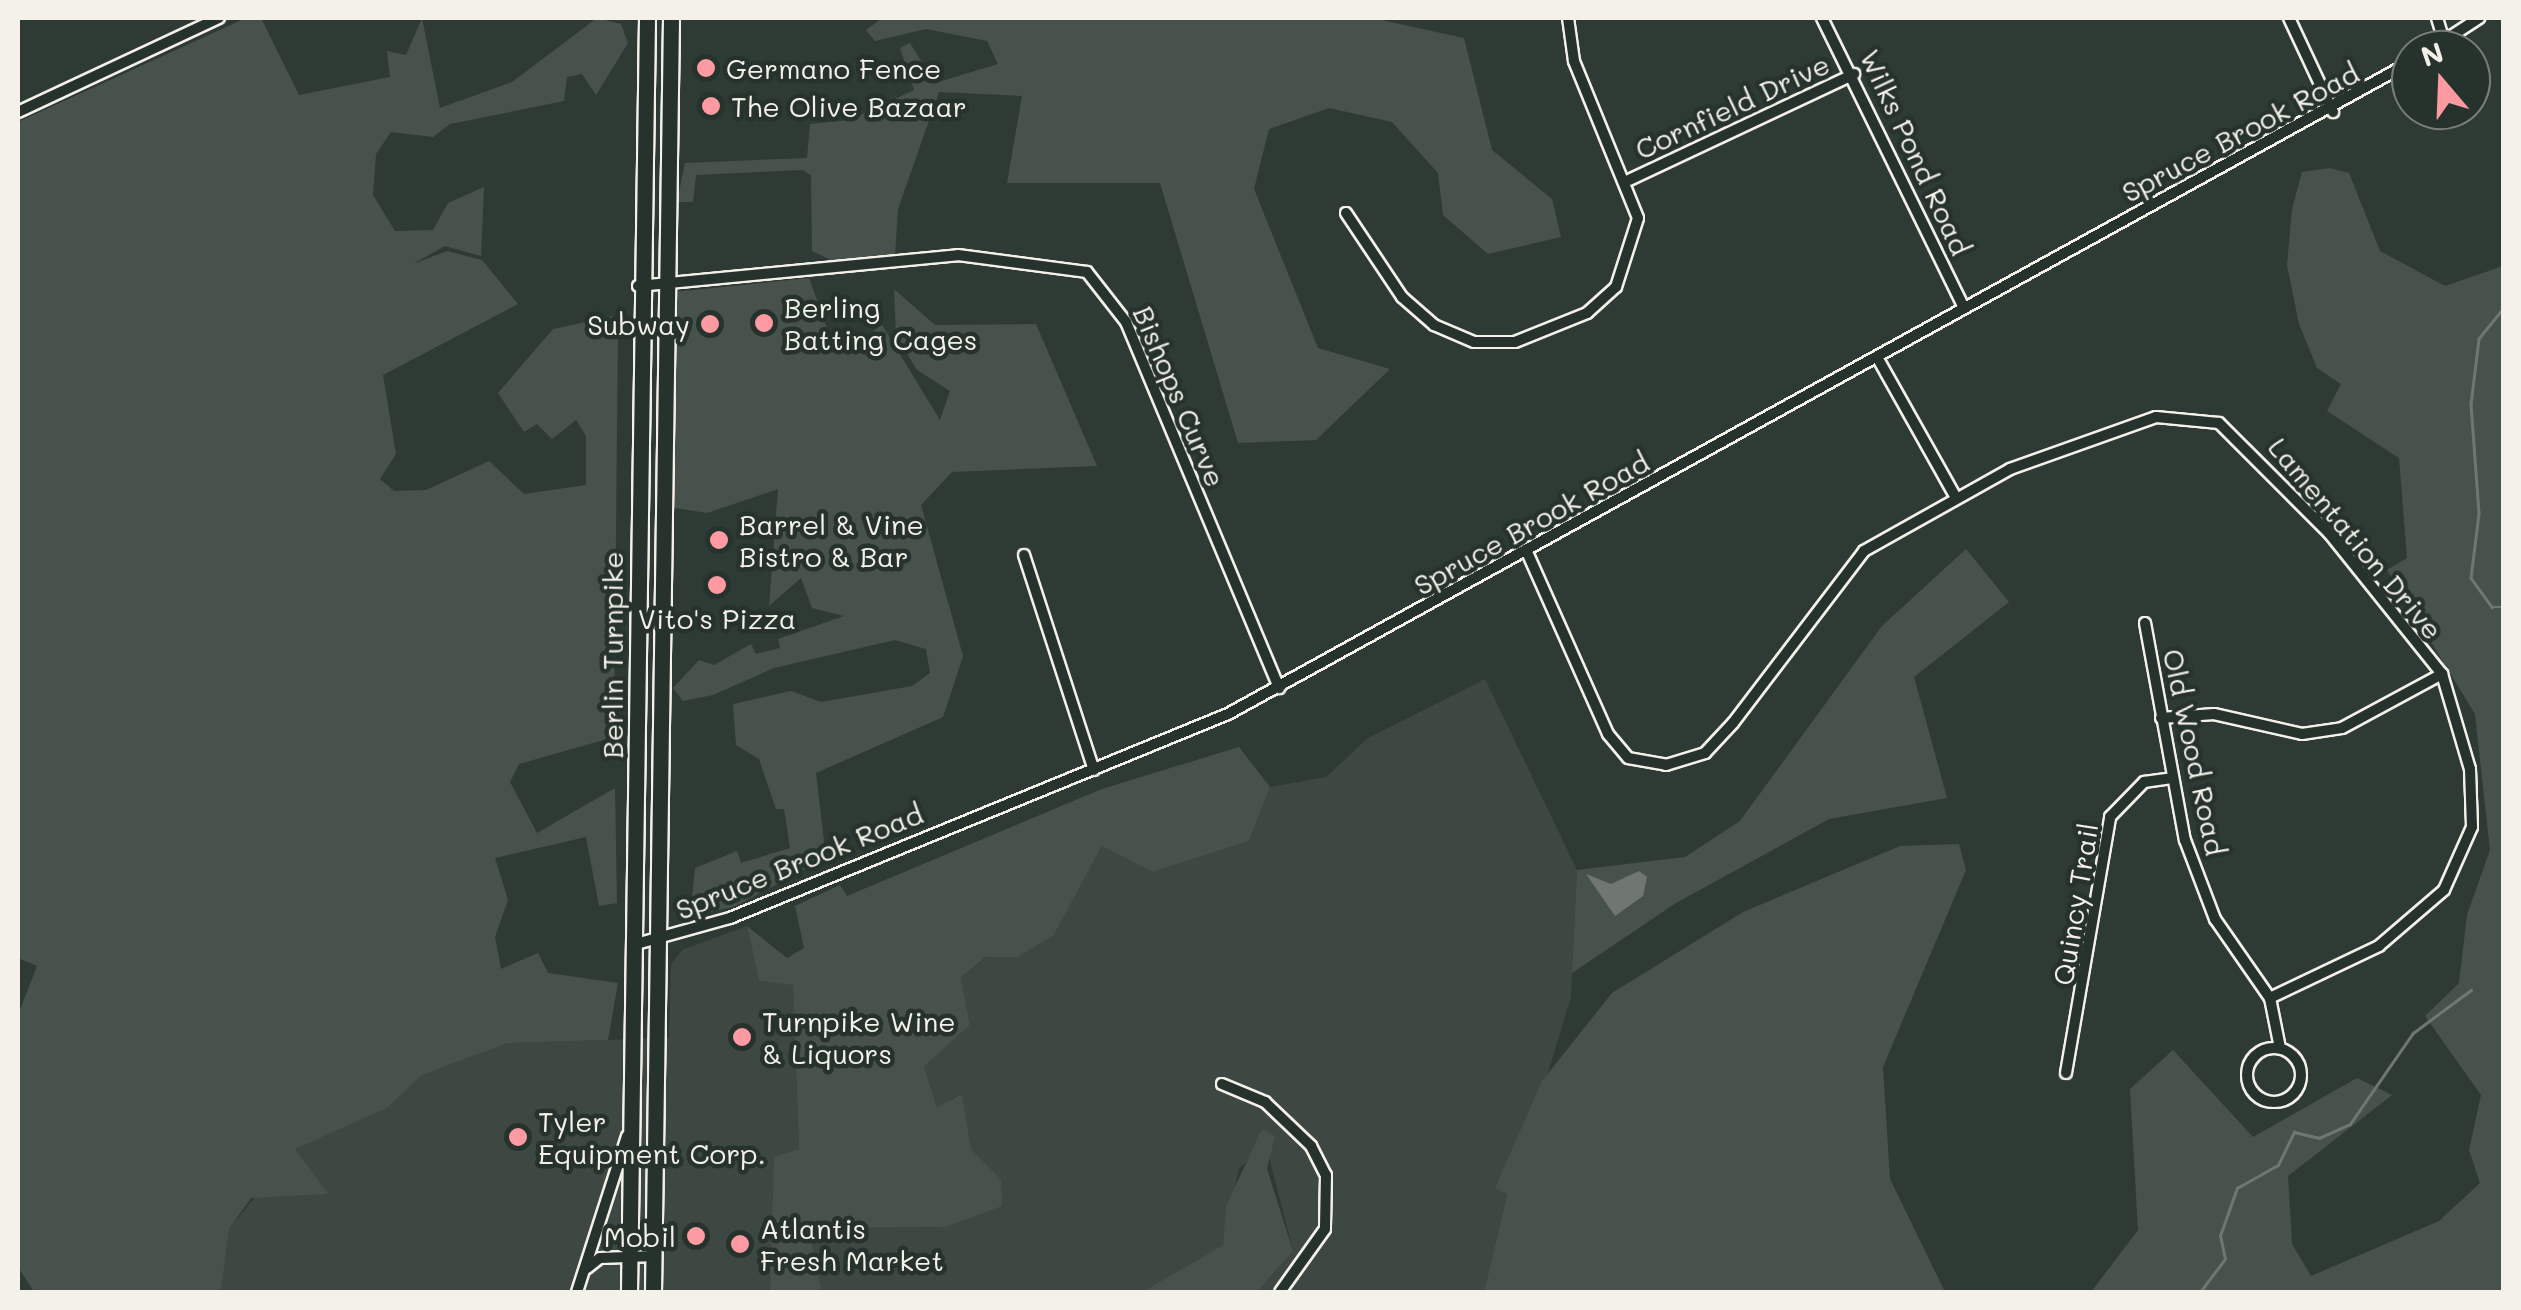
<!DOCTYPE html>
<html>
<head>
<meta charset="utf-8">
<style>
  body { margin:0 }
  #map { position:relative; width:2521px; height:1310px; overflow:hidden; background:#2e3b34; font-family:Mali,sans-serif }
  div>[style] { position:absolute }
  .built>* { inset:0; background:#3c4841 }
  .green>* { inset:0; background:#48524c }
  .water>* { inset:0; background:#6f7770 }
  .stream>* { height:2.5px; margin:-1.25px; padding:0 1.25px; transform-origin:1.25px; border-radius:1.25px; background:#6f7770 }
  .roads { filter:drop-shadow(2px 0 #f4f1e8) drop-shadow(-2px 0 #f4f1e8) drop-shadow(0 2px #f4f1e8) drop-shadow(0 -2px #f4f1e8) }
  .minor>* { height:10px; margin:-5px; padding:0 5px; transform-origin:5px; border-radius:5px; background:#26332d }
  .minor>.ring { margin:-5px; padding:0; box-sizing:content-box; background:none; border:10px solid #26332d; border-radius:50% }
  .highway>* { height:15px; margin:-7.5px; padding:0 7.5px; transform-origin:7.5px; border-radius:7.5px; background:#26332d }
  .dots>* { width:28px; height:28px; translate:-50% -50%; box-sizing:border-box; border:5px solid #26332d; border-radius:50% }
  span { translate:-50% -50%; white-space:nowrap; text-align:center; line-height:1.15; -webkit-text-stroke:9px #26332d; paint-order:stroke }
  .poi-label { font-size:28px; color:#f4f1e8 }
  .left { translate:0 -50%; text-align:left }
  .right { translate:-100% -50%; text-align:right }
  .street-label { font-size:28px; color:#f4f1e8 }
  .frame { position:absolute; inset:0; border:20px solid #f4f1e8; pointer-events:none }
  .north { position:absolute; left:2391px; top:30px; width:100px; height:100px; box-sizing:border-box; background:#26332d; border:2px solid #787f78; border-radius:50%; rotate:341deg; font-size:28px; font-weight:700; line-height:40px; text-align:center; color:#f4f1e8 }
  .north::after { content:''; display:block; margin:auto; width:35px; height:45px; background:#ff9aa2; clip-path:polygon(50% 0,100% 100%,50% 72%,0 100%) }
</style>
</head>
<body>
<div id="map">
  <div class="built">
    <i style="clip-path:polygon(1485px 679px,1577px 870px,1571px 997px,1537px 1109px,1495px 1187px,1507px 1193px,1484px 1292px,1257px 1292px,1293px 1251px,1262px 1129px,1257px 1155px,1239px 1168px,1223px 1245px,1142px 1292px,822px 1292px,811px 1240px,836px 1228px,945px 1227px,1001px 1179px,971px 1149px,961px 1094px,937px 1107px,924px 1065px,970px 1025px,961px 977px,987px 957px,1018px 957px,1054px 935px,1102px 846px,1153px 872px,1249px 841px,1270px 787px,1326px 777px,1368px 738px)"></i>
    <i style="clip-path:polygon(747px 926px,759px 981px,793px 984px,799px 1149px,770px 1292px,221px 1292px,229px 1229px,294px 1149px,387px 1108px,422px 1075px,508px 1043px,669px 1038px,671px 965px,682px 950px)"></i>
  </div>
  <div class="green">
    <i style="clip-path:polygon(246px 18px,261px 18px,299px 95px,390px 77px,387px 51px,406px 55px,422px 18px,440px 108px,512px 82px,597px 18px,621px 24px,628px 43px,596px 95px,582px 74px,567px 77px,564px 101px,450px 124px,433px 137px,391px 132px,376px 154px,373px 195px,395px 231px,433px 230px,448px 203px,484px 187px,481px 256px,445px 246px,413px 264px,447px 251px,482px 260px,518px 304px,383px 375px,396px 454px,380px 479px,394px 491px,426px 490px,489px 461px,524px 494px,586px 485px,586px 436px,576px 420px,552px 439px,537px 424px,524px 432px,498px 393px,553px 329px,613px 316px,618px 327px,614px 737px,519px 764px,510px 782px,537px 833px,615px 788px,617px 903px,599px 906px,586px 837px,495px 858px,508px 900px,495px 937px,501px 969px,538px 953px,548px 973px,618px 983px,608px 1040px,508px 1043px,422px 1075px,387px 1108px,295px 1149px,328px 1194px,251px 1198px,229px 1229px,221px 1292px,34px 1292px,18px 1267px,18px 1015px,37px 966px,18px 958px,18px 122px)"></i>
    <i style="clip-path:polygon(882px 18px,1372px 18px,1464px 38px,1492px 150px,1552px 199px,1561px 237px,1488px 254px,1443px 215px,1438px 173px,1392px 122px,1329px 108px,1269px 129px,1254px 189px,1318px 348px,1390px 369px,1316px 440px,1238px 443px,1160px 183px,1007px 183px,1022px 96px,939px 92px,898px 209px,895px 256px,833px 261px,812px 251px,811px 175px,802px 170px,696px 175px,693px 202px,677px 202px,685px 163px,807px 158px,810px 124px,850px 120px,914px 90px,900px 48px,910px 43px,935px 83px,998px 64px,987px 41px,926px 29px,875px 41px,866px 30px)"></i>
    <i style="clip-path:polygon(2330px 168px,2349px 173px,2380px 251px,2445px 286px,2503px 266px,2503px 1292px,2091px 1292px,2138px 1230px,2130px 1089px,2173px 1050px,2253px 1137px,2357px 1078px,2392px 1095px,2288px 1176px,2292px 1244px,2311px 1276px,2439px 1221px,2480px 1183px,2469px 1150px,2481px 1095px,2425px 1016px,2459px 983px,2467px 915px,2490px 850px,2475px 714px,2387px 570px,2407px 558px,2399px 458px,2327px 411px,2341px 384px,2317px 368px,2299px 324px,2287px 265px,2292px 209px,2302px 172px)"></i>
    <i style="clip-path:polygon(809px 278px,831px 340px,860px 340px,882px 325px,940px 420px,950px 391px,917px 370px,896px 335px,894px 289px,935px 325px,1036px 324px,1097px 466px,952px 472px,921px 505px,963px 656px,943px 717px,816px 773px,826px 858px,736px 906px,690px 917px,695px 868px,737px 851px,741px 863px,790px 848px,784px 809px,776px 809px,759px 759px,736px 745px,733px 704px,791px 691px,821px 702px,912px 686px,930px 673px,926px 649px,895px 640px,774px 668px,713px 695px,683px 701px,673px 688px,699px 660px,714px 665px,751px 644px,756px 654px,780px 648px,778px 639px,844px 616px,812px 608px,801px 578px,769px 606px,778px 489px,707px 513px,669px 507px,674px 292px)"></i>
    <i style="clip-path:polygon(1966px 549px,2009px 602px,1914px 677px,1947px 798px,1829px 819px,1676px 903px,1572px 973px,1577px 870px,1685px 857px,1740px 821px,1882px 626px)"></i>
    <i style="clip-path:polygon(1239px 747px,1270px 787px,1249px 841px,1153px 872px,1102px 846px,1054px 935px,1018px 957px,986px 957px,961px 977px,970px 1025px,924px 1066px,937px 1107px,962px 1094px,971px 1149px,1001px 1179px,1002px 1206px,945px 1227px,836px 1228px,811px 1240px,822px 1292px,770px 1292px,774px 1157px,799px 1149px,793px 985px,759px 981px,747px 926px,787px 958px,804px 948px,795px 906px,840px 885px,847px 896px,1102px 789px)"></i>
    <i style="clip-path:polygon(1959px 844px,1966px 870px,1883px 1067px,1890px 1179px,1945px 1292px,1484px 1292px,1507px 1194px,1495px 1188px,1542px 1081px,1612px 993px,1743px 912px,1900px 846px)"></i>
    <i style="clip-path:polygon(1262px 1129px,1275px 1136px,1267px 1169px,1293px 1251px,1257px 1292px,1142px 1292px,1223px 1245px,1226px 1206px)"></i>
  </div>
  <div class="water">
    <i style="clip-path:polygon(1639px 871px,1647px 877px,1643px 896px,1615px 916px,1586px 874px,1611px 884px)"></i>
  </div>
  <div class="stream">
    <i style="left:2504px;top:308px;width:40px;rotate:129deg"></i>
    <i style="left:2479px;top:339px;width:65px;rotate:97deg"></i>
    <i style="left:2471px;top:404px;width:110px;rotate:85.8deg"></i>
    <i style="left:2479px;top:514px;width:64px;rotate:97.1deg"></i>
    <i style="left:2471px;top:578px;width:36px;rotate:54deg"></i>
    <i style="left:2492px;top:607px;width:12px"></i>
    <i style="left:2200px;top:1292px;width:41px;rotate:-52.9deg"></i>
    <i style="left:2225px;top:1259px;width:24px;rotate:-102deg"></i>
    <i style="left:2220px;top:1236px;width:51px;rotate:-70.5deg"></i>
    <i style="left:2237px;top:1188px;width:47px;rotate:-29.3deg"></i>
    <i style="left:2278px;top:1165px;width:37px;rotate:-64deg"></i>
    <i style="left:2294px;top:1132px;width:26px;rotate:13deg"></i>
    <i style="left:2319px;top:1138px;width:34px;rotate:-24deg"></i>
    <i style="left:2350px;top:1124px;width:111px;rotate:-55.3deg"></i>
    <i style="left:2413px;top:1033px;width:72px;rotate:-36.6deg"></i>
  </div>
  <div class="roads">
    <div class="minor">
      <i style="left:1822px;top:18px;width:323px;rotate:63.9deg"></i>
      <i style="left:2289px;top:18px;width:104px;rotate:64.9deg"></i>
      <i style="left:2437px;top:18px;width:24px;rotate:73deg"></i>
      <i style="left:2430px;top:50px;width:59px;rotate:-33.1deg"></i>
      <i style="left:18px;top:112px;width:222px;rotate:-25.1deg"></i>
      <i style="left:1629px;top:180px;width:249px;rotate:-25.2deg"></i>
      <i style="left:1346px;top:213px;width:101px;rotate:56.3deg"></i>
      <i style="left:1402px;top:297px;width:43px;rotate:41.2deg"></i>
      <i style="left:1434px;top:325px;width:43px;rotate:23deg"></i>
      <i style="left:1474px;top:342px;width:41px"></i>
      <i style="left:1515px;top:342px;width:78px;rotate:-21.9deg"></i>
      <i style="left:1587px;top:313px;width:39px;rotate:-42deg"></i>
      <i style="left:1616px;top:287px;width:72px;rotate:-72.3deg"></i>
      <i style="left:1638px;top:218px;width:170px;rotate:-112.2deg"></i>
      <i style="left:1574px;top:61px;width:43px;rotate:-97.9deg"></i>
      <i style="left:638px;top:286px;width:321px;rotate:-5.5deg"></i>
      <i style="left:958px;top:255px;width:130px;rotate:7.5deg"></i>
      <i style="left:1087px;top:272px;width:63px;rotate:52deg"></i>
      <i style="left:1126px;top:322px;width:397px;rotate:67.3deg"></i>
      <i style="left:1877px;top:357px;width:159px;rotate:60.7deg"></i>
      <i style="left:1527px;top:552px;width:199px;rotate:66deg"></i>
      <i style="left:1608px;top:734px;width:31px;rotate:50deg"></i>
      <i style="left:1628px;top:758px;width:39px;rotate:10deg"></i>
      <i style="left:1666px;top:765px;width:41px;rotate:-17.1deg"></i>
      <i style="left:1705px;top:753px;width:41px;rotate:-47deg"></i>
      <i style="left:1733px;top:723px;width:216px;rotate:-52.7deg"></i>
      <i style="left:1864px;top:551px;width:167px;rotate:-29.3deg"></i>
      <i style="left:2010px;top:469px;width:155px;rotate:-19.6deg"></i>
      <i style="left:2156px;top:417px;width:63px;rotate:5.4deg"></i>
      <i style="left:2219px;top:423px;width:156px;rotate:45deg"></i>
      <i style="left:2329px;top:533px;width:181px;rotate:51.3deg"></i>
      <i style="left:2442px;top:674px;width:99px;rotate:73.6deg"></i>
      <i style="left:2470px;top:769px;width:58px;rotate:88deg"></i>
      <i style="left:2472px;top:827px;width:69px;rotate:114deg"></i>
      <i style="left:2444px;top:890px;width:86px;rotate:139.3deg"></i>
      <i style="left:2379px;top:946px;width:121px;rotate:154.5deg"></i>
      <i style="left:1024px;top:555px;width:226px;rotate:72deg"></i>
      <i style="left:2145px;top:623px;width:221px;rotate:79.6deg"></i>
      <i style="left:2185px;top:840px;width:85px;rotate:69.2deg"></i>
      <i style="left:2215px;top:919px;width:96px;rotate:55.2deg"></i>
      <i style="left:2270px;top:998px;width:51px;rotate:78.7deg"></i>
      <i style="left:2161px;top:718px;width:53px;rotate:-4.3deg"></i>
      <i style="left:2214px;top:714px;width:90px;rotate:12.8deg"></i>
      <i style="left:2302px;top:734px;width:40px;rotate:-8.5deg"></i>
      <i style="left:2342px;top:728px;width:114px;rotate:-28.4deg"></i>
      <i style="left:636px;top:944px;width:98px;rotate:-15.5deg"></i>
      <i style="left:730px;top:918px;width:538px;rotate:-22.28deg"></i>
      <i style="left:1228px;top:714px;width:1351px;rotate:-28.86deg"></i>
      <i class="ring" style="left:2247px;top:1048px;width:44px;height:44px"></i>
      <i style="left:2066px;top:1073px;width:260px;rotate:-80.2deg"></i>
      <i style="left:2110px;top:817px;width:49px;rotate:-45.8deg"></i>
      <i style="left:2144px;top:782px;width:28px;rotate:-8deg"></i>
      <i style="left:1222px;top:1084px;width:47px;rotate:22.7deg"></i>
      <i style="left:1265px;top:1102px;width:64px;rotate:43.7deg"></i>
      <i style="left:1311px;top:1146px;width:33px;rotate:63deg"></i>
      <i style="left:1326px;top:1175px;width:54px;rotate:91.1deg"></i>
      <i style="left:1325px;top:1229px;width:77px;rotate:125.5deg"></i>
      <i style="left:587px;top:1268px;width:16px;rotate:-38deg"></i>
      <i style="left:600px;top:1258px;width:55px;rotate:-2.1deg"></i>
      <i style="left:577px;top:1292px;width:164px;rotate:-72.2deg"></i>
    </div>
    <div class="highway">
      <i style="left:629px;top:1292px;width:1274px;rotate:-89.19deg"></i>
      <i style="left:653px;top:1292px;width:1274px;rotate:-89.19deg"></i>
    </div>
  </div>
  <div class="dots">
    <i style="left:706px;top:68px;background:#ff9aa2"></i>
    <i style="left:711px;top:106px;background:#ff9aa2"></i>
    <i style="left:764px;top:323px;background:#ff9aa2"></i>
    <i style="left:710px;top:324px;background:#ff9aa2"></i>
    <i style="left:719px;top:540px;background:#ff9aa2"></i>
    <i style="left:717px;top:585px;background:#ff9aa2"></i>
    <i style="left:742px;top:1037px;background:#ff9aa2"></i>
    <i style="left:518px;top:1137px;background:#ff9aa2"></i>
    <i style="left:696px;top:1236px;background:#ff9aa2"></i>
    <i style="left:740px;top:1244px;background:#ff9aa2"></i>
  </div>
  <div class="poi-label">
    <span class="left" style="left:726px;top:68px">Germano Fence</span>
    <span class="left" style="left:731px;top:106px">The Olive Bazaar</span>
    <span class="left" style="left:784px;top:323px">Berling<br>Batting Cages</span>
    <span class="right" style="left:690px;top:324px">Subway</span>
    <span class="left" style="left:739px;top:540px">Barrel &amp; Vine<br>Bistro &amp; Bar</span>
    <span style="left:717px;top:618px">Vito's Pizza</span>
    <span class="left" style="left:762px;top:1037px">Turnpike Wine<br>&amp; Liquors</span>
    <span class="left" style="left:538px;top:1137px">Tyler<br>Equipment Corp.</span>
    <span class="left" style="left:760px;top:1244px">Atlantis<br>Fresh Market</span>
    <span class="right" style="left:676px;top:1236px">Mobil</span>
  </div>
  <div class="street-label">
    <span style="left:1732px;top:106px;rotate:-25deg">Cornfield Drive</span>
    <span style="left:2240px;top:132px;rotate:-28deg">Spruce Brook Road</span>
    <span style="left:1916px;top:152px;rotate:65deg">Wilks Pond Road</span>
    <span style="left:1180px;top:396px;rotate:67deg">Bishops Curve</span>
    <span style="left:1531px;top:523px;rotate:-29deg">Spruce Brook Road</span>
    <span style="left:2356px;top:538px;rotate:50deg">Lamentation Drive</span>
    <span style="left:612px;top:655px;rotate:-90deg">Berlin Turnpike</span>
    <span style="left:2195px;top:752px;rotate:78deg">Old Wood Road</span>
    <span style="left:799px;top:861px;rotate:-22deg">Spruce Brook Road</span>
    <span style="left:2075px;top:904px;rotate:-81deg">Quincy Trail</span>
  </div>
  <div class="frame"></div>
  <div class="north">N</div>
</div>
</body>
</html>
